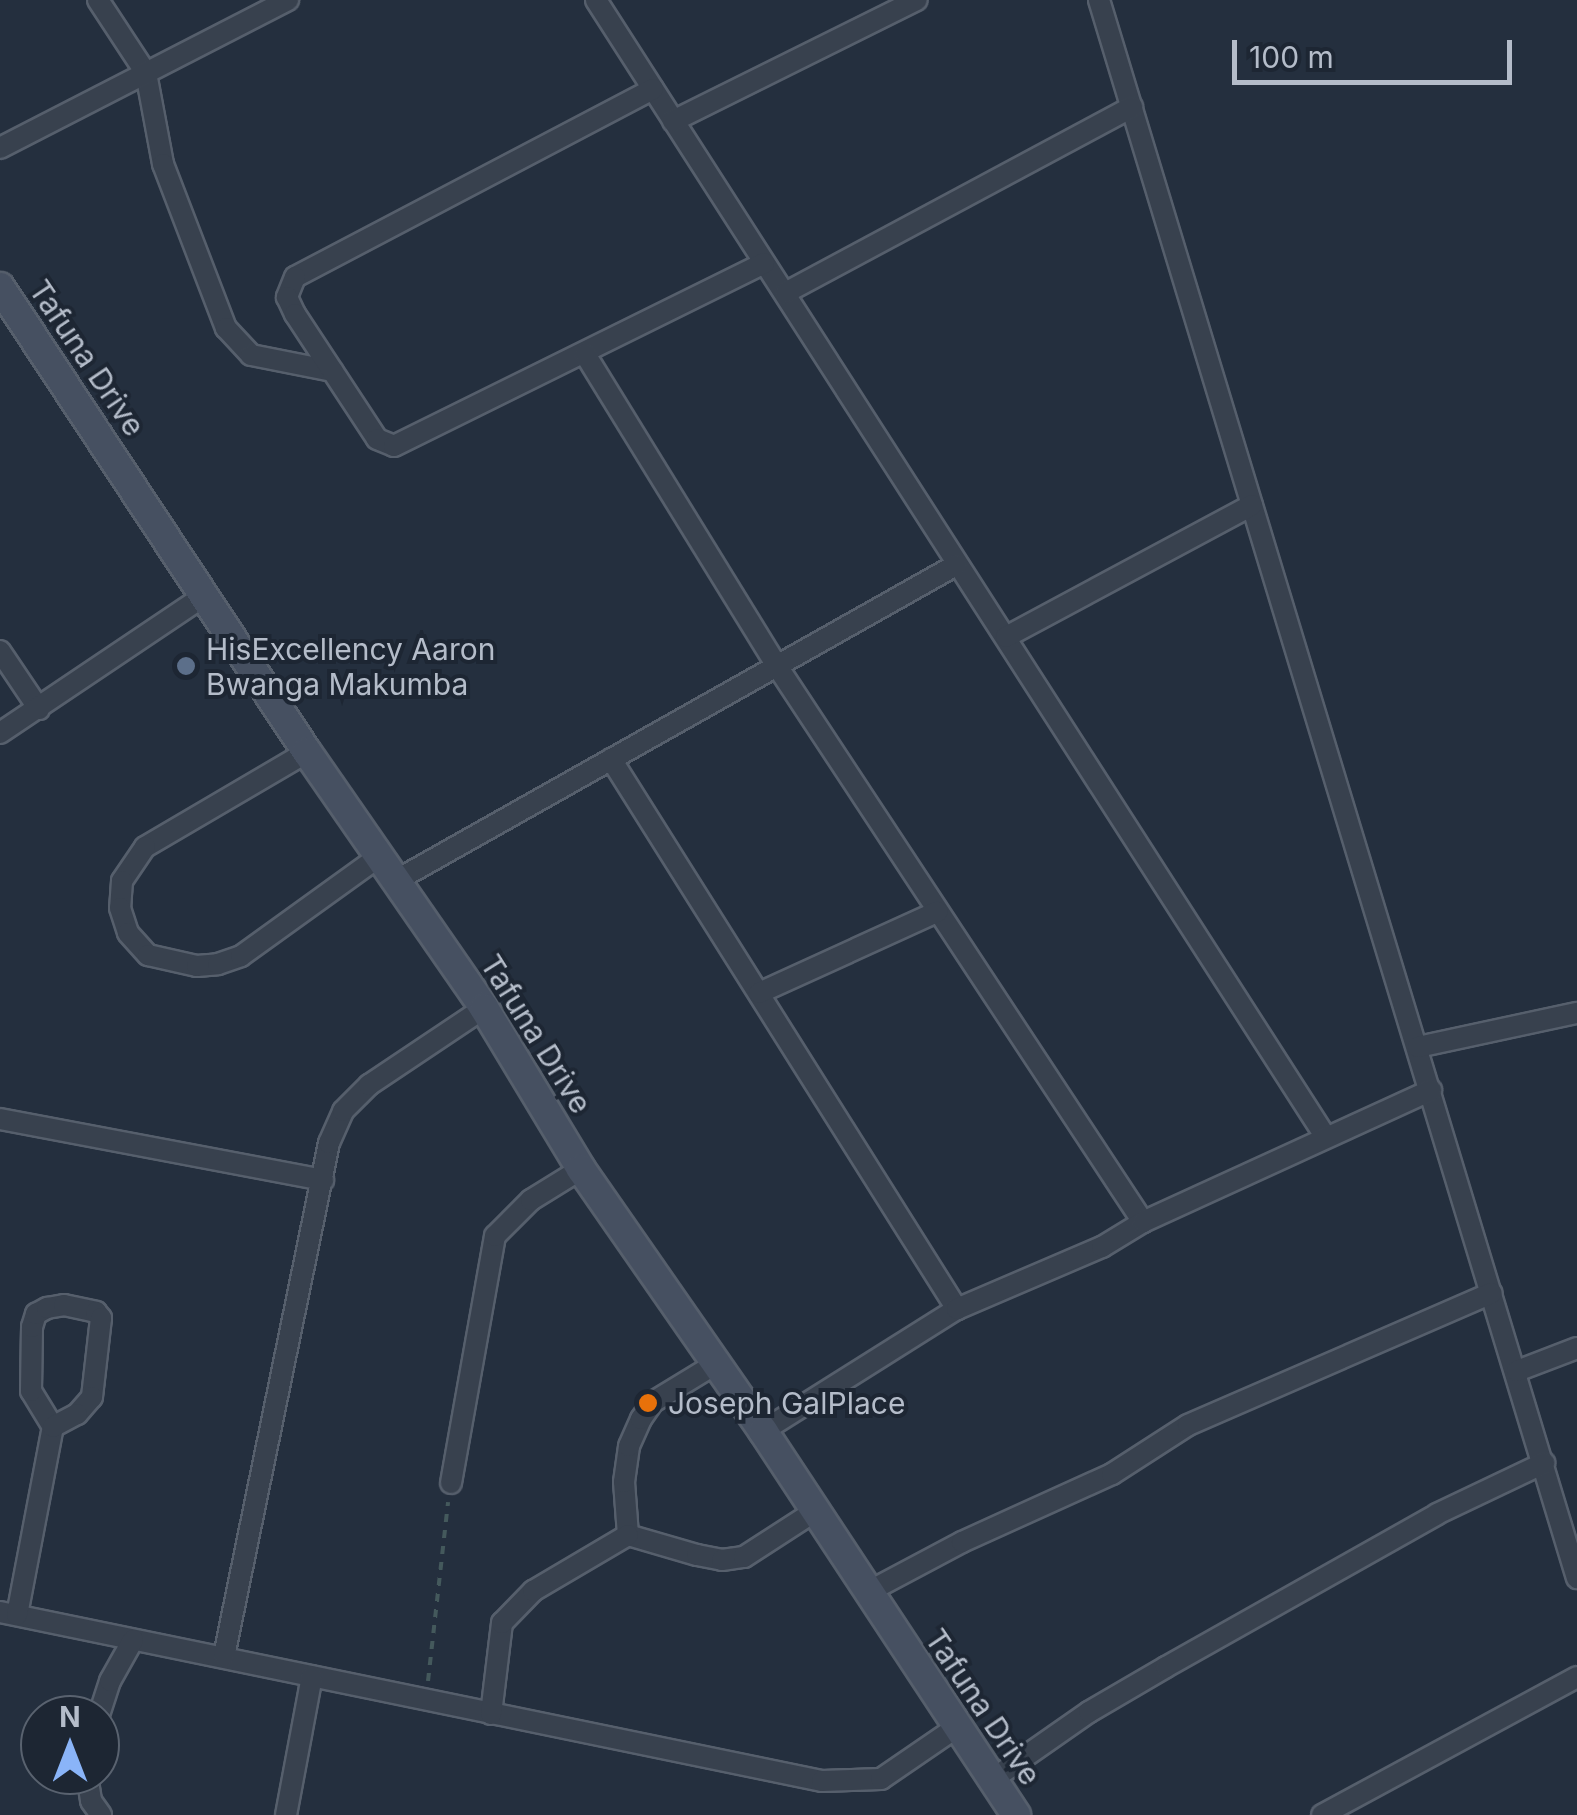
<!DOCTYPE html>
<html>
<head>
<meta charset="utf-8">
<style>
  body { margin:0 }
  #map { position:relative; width:1577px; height:1815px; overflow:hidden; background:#242f3e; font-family:Inter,sans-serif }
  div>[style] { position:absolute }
  .path>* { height:4px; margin-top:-2px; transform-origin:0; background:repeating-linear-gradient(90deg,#44595c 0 8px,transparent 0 16px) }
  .roads { filter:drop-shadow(2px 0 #565f6c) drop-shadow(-2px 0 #565f6c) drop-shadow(0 2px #565f6c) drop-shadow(0 -2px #565f6c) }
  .minor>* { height:20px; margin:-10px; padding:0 10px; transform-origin:10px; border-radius:10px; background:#38414e }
  .secondary>* { height:28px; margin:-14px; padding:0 14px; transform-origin:14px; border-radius:14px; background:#465061 }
  .dots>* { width:28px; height:28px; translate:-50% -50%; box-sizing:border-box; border:5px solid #1d2633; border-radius:50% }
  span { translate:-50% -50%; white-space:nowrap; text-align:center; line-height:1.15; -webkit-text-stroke:8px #1d2633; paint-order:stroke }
  .street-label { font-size:30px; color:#b4bcc9 }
  .poi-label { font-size:30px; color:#b4bcc9 }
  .left { translate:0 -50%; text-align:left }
  .north { position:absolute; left:20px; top:1695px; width:100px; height:100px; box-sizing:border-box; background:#1d2633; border:2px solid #59626f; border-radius:50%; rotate:0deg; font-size:28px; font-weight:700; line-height:40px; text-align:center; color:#b4bcc9 }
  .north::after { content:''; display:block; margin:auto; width:35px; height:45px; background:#8ab4f8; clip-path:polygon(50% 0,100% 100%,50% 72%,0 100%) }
  .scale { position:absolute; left:1232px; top:40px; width:280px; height:45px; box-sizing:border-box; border:5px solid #b4bcc9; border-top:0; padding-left:12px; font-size:30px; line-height:35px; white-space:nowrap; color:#b4bcc9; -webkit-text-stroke:8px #1d2633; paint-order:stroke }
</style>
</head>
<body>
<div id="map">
  <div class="path">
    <i style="left:428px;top:1681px;width:180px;rotate:-83.6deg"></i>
  </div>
  <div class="roads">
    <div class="minor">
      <i style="left:98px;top:0;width:87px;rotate:56.7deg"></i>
      <i style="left:146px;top:73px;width:93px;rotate:79.4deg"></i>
      <i style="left:163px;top:164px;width:176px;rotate:69deg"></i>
      <i style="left:226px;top:328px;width:37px;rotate:47deg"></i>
      <i style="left:251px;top:355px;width:83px;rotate:11.2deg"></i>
      <i style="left:596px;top:0;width:1350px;rotate:57.31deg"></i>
      <i style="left:1099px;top:0;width:1649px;rotate:73.15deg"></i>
      <i style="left:653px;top:89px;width:404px;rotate:152.3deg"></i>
      <i style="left:295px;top:277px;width:22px;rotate:112deg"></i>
      <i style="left:287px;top:297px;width:19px;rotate:65deg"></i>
      <i style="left:295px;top:314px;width:149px;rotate:56.7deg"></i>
      <i style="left:377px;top:439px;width:18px;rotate:22deg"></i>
      <i style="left:394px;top:446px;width:413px;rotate:-26.3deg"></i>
      <i style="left:673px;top:121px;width:272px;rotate:-26.4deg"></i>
      <i style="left:0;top:148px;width:324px;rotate:-27.2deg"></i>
      <i style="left:785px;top:293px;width:394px;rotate:-28.2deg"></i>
      <i style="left:585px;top:354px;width:366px;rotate:58.4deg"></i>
      <i style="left:777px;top:666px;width:666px;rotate:56.64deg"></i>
      <i style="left:1006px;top:637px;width:279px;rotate:-28.2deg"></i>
      <i style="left:0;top:651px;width:70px;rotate:56.1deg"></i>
      <i style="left:0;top:733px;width:249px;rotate:-33.9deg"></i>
      <i style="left:307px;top:752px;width:188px;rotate:149.6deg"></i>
      <i style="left:145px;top:847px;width:41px;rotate:124.1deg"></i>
      <i style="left:122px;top:881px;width:27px;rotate:94deg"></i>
      <i style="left:120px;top:908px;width:26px;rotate:72deg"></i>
      <i style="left:128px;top:933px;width:30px;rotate:48deg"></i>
      <i style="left:148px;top:955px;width:50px;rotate:12.7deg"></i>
      <i style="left:197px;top:966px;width:21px;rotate:-5deg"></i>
      <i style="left:218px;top:964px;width:24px;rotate:-19deg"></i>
      <i style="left:241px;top:956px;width:173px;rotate:-35.8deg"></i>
      <i style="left:611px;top:759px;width:650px;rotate:57.83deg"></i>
      <i style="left:397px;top:880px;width:642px;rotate:-29.4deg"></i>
      <i style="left:759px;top:993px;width:196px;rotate:-24.5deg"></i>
      <i style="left:1418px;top:1047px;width:163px;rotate:-12.1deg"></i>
      <i style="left:0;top:1119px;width:329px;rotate:10.7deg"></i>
      <i style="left:1517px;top:1371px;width:64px;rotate:-21deg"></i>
      <i style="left:763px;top:1431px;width:229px;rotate:-32.2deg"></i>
      <i style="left:957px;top:1309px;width:158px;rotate:-23.2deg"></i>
      <i style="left:1102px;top:1247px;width:48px;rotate:-31.4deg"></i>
      <i style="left:1143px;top:1222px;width:317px;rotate:-24.6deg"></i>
      <i style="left:451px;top:1483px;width:251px;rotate:-79.9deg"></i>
      <i style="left:495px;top:1236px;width:51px;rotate:-45deg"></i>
      <i style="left:531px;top:1200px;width:59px;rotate:-31.8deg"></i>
      <i style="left:628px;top:1535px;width:53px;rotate:-94.3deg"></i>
      <i style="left:624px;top:1482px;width:36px;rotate:-82deg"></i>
      <i style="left:629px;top:1446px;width:30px;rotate:-66deg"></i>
      <i style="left:641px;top:1419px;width:21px;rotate:-55deg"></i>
      <i style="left:653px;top:1402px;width:75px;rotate:-31.4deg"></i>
      <i style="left:628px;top:1535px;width:72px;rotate:16.2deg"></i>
      <i style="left:697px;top:1555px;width:25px;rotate:11deg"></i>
      <i style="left:722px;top:1560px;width:22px;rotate:-8deg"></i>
      <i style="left:744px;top:1557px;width:85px;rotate:-32.9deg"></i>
      <i style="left:868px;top:1592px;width:106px;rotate:-28deg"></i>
      <i style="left:962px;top:1542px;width:165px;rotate:-24.4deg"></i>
      <i style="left:1112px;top:1474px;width:90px;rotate:-32.8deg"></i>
      <i style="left:1188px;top:1425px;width:331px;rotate:-23.5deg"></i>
      <i style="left:0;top:1612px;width:839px;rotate:11.62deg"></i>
      <i style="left:822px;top:1781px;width:59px;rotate:-1.9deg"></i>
      <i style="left:881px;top:1779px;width:92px;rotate:-34.4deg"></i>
      <i style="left:17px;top:1615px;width:191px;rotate:-79.2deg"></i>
      <i style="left:53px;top:1427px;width:42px;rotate:-121.4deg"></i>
      <i style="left:31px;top:1391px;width:64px;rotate:-89.1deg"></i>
      <i style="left:32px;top:1327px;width:14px;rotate:-73deg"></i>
      <i style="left:36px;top:1314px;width:13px;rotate:-29deg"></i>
      <i style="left:47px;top:1308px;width:17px;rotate:-10deg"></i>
      <i style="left:64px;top:1305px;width:33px;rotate:12deg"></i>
      <i style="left:96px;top:1312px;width:8px;rotate:50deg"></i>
      <i style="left:101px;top:1318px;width:80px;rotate:96.5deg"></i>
      <i style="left:92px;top:1397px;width:23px;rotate:131deg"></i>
      <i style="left:77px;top:1414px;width:27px;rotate:152deg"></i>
      <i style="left:224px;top:1656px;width:524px;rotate:-78.43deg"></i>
      <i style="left:329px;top:1143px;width:35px;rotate:-66deg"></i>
      <i style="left:343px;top:1111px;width:37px;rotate:-45deg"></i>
      <i style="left:369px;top:1085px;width:138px;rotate:-33.8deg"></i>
      <i style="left:491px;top:1714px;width:92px;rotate:-83.1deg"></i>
      <i style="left:502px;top:1623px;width:45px;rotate:-45.9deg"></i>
      <i style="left:533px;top:1591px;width:110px;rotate:-30.5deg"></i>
      <i style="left:99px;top:1715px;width:36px;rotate:-72deg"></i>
      <i style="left:110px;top:1681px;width:47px;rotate:-60.7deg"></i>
      <i style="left:87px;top:1775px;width:26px;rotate:81deg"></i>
      <i style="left:91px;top:1801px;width:17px;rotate:54deg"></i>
      <i style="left:993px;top:1779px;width:117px;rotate:-34.9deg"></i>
      <i style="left:1089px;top:1712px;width:89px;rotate:-30.3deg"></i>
      <i style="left:1166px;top:1667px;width:311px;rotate:-29.4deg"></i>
      <i style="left:1437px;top:1514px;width:119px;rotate:-25.5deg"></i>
      <i style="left:286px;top:1815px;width:141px;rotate:-79.4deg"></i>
      <i style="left:1322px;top:1815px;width:290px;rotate:-28.4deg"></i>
    </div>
    <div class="secondary">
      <i style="left:0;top:287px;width:557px;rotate:56.57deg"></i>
      <i style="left:307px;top:752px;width:311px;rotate:55.3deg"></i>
      <i style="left:484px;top:1008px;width:188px;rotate:58.9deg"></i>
      <i style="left:581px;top:1169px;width:319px;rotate:55.2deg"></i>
      <i style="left:763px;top:1431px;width:460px;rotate:56.6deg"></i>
    </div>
  </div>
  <div class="dots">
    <i style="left:186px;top:666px;background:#5c6f8a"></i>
    <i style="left:648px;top:1403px;background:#e8710a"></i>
  </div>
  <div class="street-label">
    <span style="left:87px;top:358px;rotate:56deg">Tafuna Drive</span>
    <span style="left:536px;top:1034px;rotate:58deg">Tafuna Drive</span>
    <span style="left:983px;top:1707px;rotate:56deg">Tafuna Drive</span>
  </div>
  <div class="poi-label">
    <span class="left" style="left:206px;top:666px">HisExcellency Aaron<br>Bwanga Makumba</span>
    <span class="left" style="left:668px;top:1403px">Joseph GalPlace</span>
  </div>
  <div class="north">N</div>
  <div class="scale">100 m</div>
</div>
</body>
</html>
